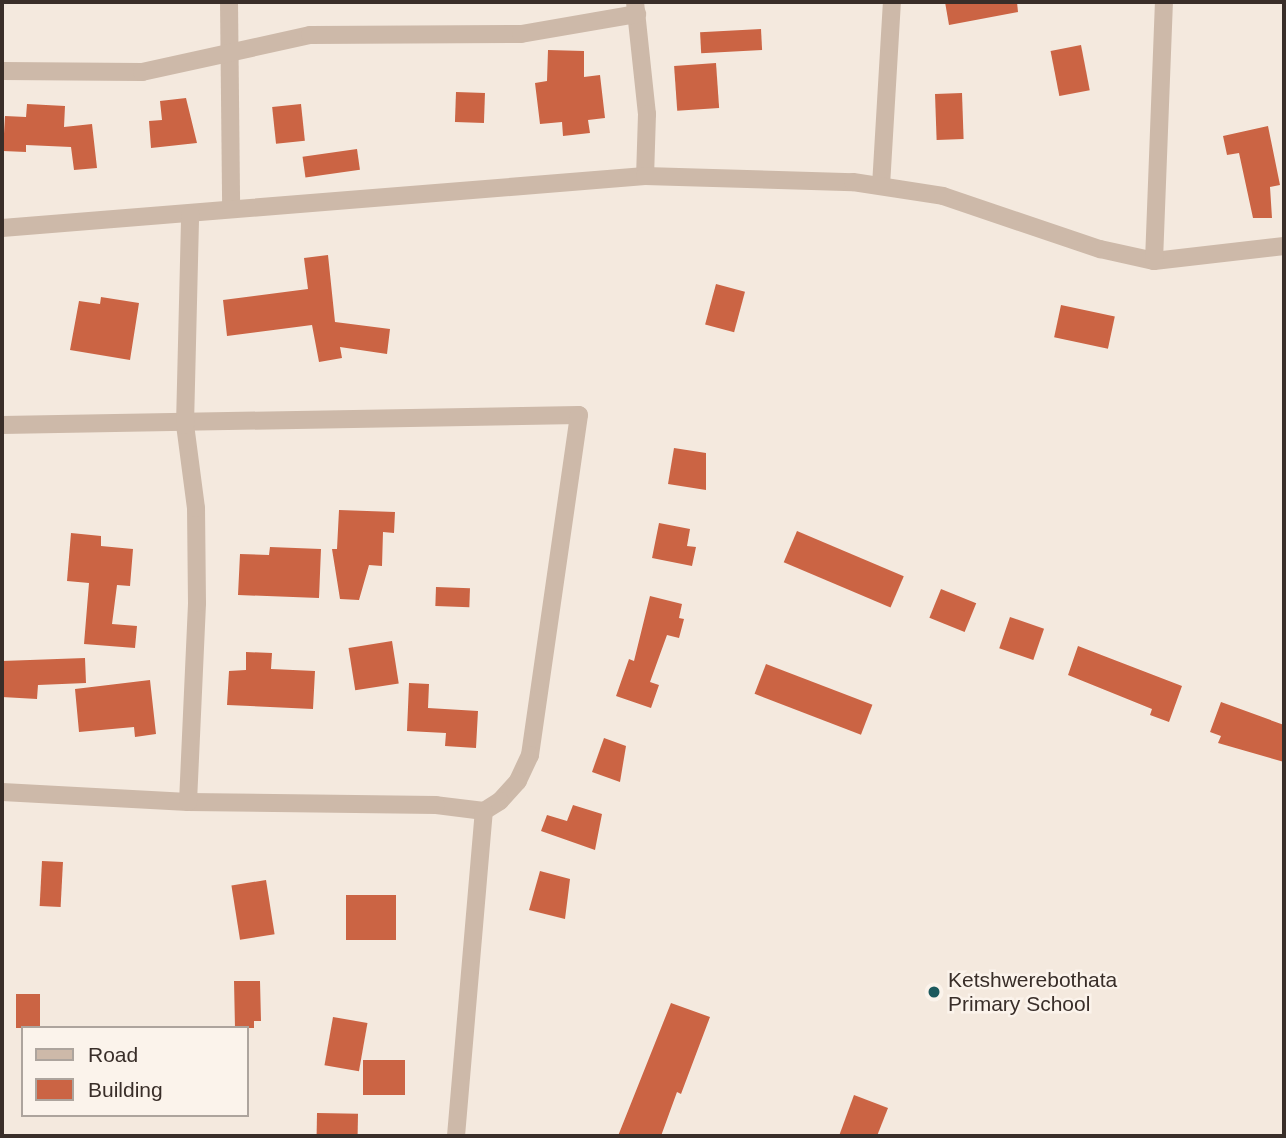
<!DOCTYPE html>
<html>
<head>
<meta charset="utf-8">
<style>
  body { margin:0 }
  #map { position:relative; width:1286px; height:1138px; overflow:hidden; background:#f4e9de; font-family:Helvetica,sans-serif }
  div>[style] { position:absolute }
  .building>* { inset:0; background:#cb6444; transform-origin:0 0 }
  .street>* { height:18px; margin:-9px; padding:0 9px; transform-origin:9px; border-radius:9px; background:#cdb9a9 }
  .dots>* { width:19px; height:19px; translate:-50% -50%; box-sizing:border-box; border:4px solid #fbf3eb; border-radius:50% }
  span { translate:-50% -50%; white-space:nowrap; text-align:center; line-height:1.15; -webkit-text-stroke:5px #fbf3eb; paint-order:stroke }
  .poi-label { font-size:21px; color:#392e29 }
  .left { translate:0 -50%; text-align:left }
  .frame { position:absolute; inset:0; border:4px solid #392e29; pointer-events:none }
  .legend { position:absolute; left:21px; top:1026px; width:228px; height:91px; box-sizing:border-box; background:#fbf3eb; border:2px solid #ada49d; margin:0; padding:9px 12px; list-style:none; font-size:21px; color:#392e29 }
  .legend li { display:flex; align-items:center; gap:14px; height:35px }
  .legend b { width:35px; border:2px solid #ada49d }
</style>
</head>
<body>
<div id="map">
  <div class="building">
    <i style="clip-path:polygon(945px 2px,1017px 2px,1018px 12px,949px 25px)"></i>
    <i style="left:761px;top:29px;width:21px;height:61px;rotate:87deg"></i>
    <i style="left:1081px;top:45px;width:46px;height:31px;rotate:79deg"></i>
    <i style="clip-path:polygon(548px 50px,584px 51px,584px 77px,600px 75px,605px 118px,588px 120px,590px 133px,563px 136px,562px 122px,540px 124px,535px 83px,547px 81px)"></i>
    <i style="left:716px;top:63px;width:45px;height:42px;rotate:86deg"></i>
    <i style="left:456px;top:92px;width:29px;height:30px;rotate:2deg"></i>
    <i style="left:962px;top:93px;width:46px;height:27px;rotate:88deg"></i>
    <i style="clip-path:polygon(186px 98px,197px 143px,151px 148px,149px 121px,162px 120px,160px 101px)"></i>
    <i style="clip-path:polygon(27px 104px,65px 106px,64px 127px,92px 124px,97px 168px,74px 170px,71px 147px,26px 145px,26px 152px,3px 151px,5px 116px,26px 117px)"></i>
    <i style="left:301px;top:104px;width:37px;height:29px;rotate:84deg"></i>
    <i style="clip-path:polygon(1268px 126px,1280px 185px,1270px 187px,1272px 218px,1253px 218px,1239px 153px,1227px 155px,1223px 136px)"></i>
    <i style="left:357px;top:149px;width:21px;height:55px;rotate:82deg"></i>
    <i style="clip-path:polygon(328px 255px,335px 322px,390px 329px,387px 354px,340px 347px,342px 358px,319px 362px,312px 325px,227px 336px,223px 300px,308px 289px,304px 258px)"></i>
    <i style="left:716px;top:284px;width:30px;height:42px;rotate:15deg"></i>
    <i style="clip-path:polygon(101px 297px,139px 303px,130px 360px,70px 350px,79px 301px,100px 304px)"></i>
    <i style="left:1061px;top:305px;width:55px;height:33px;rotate:12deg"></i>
    <i style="clip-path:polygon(674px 448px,706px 453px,706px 490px,668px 484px)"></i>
    <i style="clip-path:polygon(339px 510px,395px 512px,394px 533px,383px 532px,382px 566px,369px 565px,359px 600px,340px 599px,332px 549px,337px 549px)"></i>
    <i style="clip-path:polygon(659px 523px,690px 529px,687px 546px,696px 547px,692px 566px,652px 558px)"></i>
    <i style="left:797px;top:531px;width:116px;height:34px;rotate:23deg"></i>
    <i style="clip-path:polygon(71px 533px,101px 536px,101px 546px,133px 549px,130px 586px,117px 585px,112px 624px,137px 626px,135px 648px,84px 644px,89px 583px,67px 581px)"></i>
    <i style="clip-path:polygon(270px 547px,321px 549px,319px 598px,238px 595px,240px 554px,269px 555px)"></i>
    <i style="left:436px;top:587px;width:34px;height:19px;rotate:2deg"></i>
    <i style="left:941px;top:589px;width:38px;height:31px;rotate:22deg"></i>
    <i style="clip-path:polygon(650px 596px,682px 604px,679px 618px,684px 619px,679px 638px,667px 635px,650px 682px,659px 685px,651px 708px,616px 696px,629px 659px,634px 661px)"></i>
    <i style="left:1010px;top:617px;width:36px;height:33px;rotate:19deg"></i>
    <i style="left:392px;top:641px;width:43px;height:44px;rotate:81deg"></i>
    <i style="clip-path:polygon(1078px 646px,1182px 686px,1169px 722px,1150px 715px,1152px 709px,1068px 675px)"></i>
    <i style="clip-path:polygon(246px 652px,272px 653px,271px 669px,315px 671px,313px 709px,227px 705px,229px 671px,246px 670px)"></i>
    <i style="clip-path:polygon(85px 658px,86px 683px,38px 685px,37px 699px,2px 697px,2px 661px)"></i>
    <i style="left:766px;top:664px;width:114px;height:32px;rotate:21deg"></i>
    <i style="clip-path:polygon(150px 680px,156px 734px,135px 737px,134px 727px,79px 732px,75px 689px)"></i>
    <i style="clip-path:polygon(409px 683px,429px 684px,428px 708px,478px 711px,476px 748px,445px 746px,446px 733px,407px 731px)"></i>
    <i style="clip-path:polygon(1221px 702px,1284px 725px,1284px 762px,1218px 743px,1221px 736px,1210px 732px)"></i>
    <i style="clip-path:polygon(604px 738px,626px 746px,620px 782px,592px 772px)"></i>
    <i style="clip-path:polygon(573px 805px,602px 814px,595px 850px,541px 831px,547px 815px,567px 821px)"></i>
    <i style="left:42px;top:861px;width:21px;height:45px;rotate:3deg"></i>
    <i style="clip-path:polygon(540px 871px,570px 879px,565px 919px,529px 910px)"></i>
    <i style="left:266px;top:880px;width:55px;height:35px;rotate:81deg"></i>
    <i style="left:396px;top:895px;width:45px;height:50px;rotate:90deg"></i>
    <i style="clip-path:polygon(234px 981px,260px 981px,261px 1021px,254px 1021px,254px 1028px,235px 1028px)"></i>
    <i style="left:16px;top:994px;width:24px;height:34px"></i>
    <i style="clip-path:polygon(671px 1003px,710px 1017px,681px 1094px,677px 1092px,661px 1136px,618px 1136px)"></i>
    <i style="left:333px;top:1017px;width:35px;height:49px;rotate:10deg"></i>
    <i style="left:363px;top:1060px;width:42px;height:35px"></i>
    <i style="clip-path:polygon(854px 1095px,888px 1108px,877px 1136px,839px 1136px)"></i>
    <i style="left:317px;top:1113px;width:41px;height:23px;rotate:1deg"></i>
  </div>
  <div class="street">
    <i style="left:229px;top:2px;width:205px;rotate:89.4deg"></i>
    <i style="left:635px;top:2px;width:113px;rotate:83.9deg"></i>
    <i style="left:647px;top:114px;width:62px;rotate:91.8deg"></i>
    <i style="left:2px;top:71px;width:140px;rotate:0.4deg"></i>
    <i style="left:142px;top:72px;width:172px;rotate:-12.4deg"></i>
    <i style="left:310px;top:35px;width:211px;rotate:-0.3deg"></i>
    <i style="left:521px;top:34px;width:118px;rotate:-9.8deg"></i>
    <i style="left:881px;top:186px;width:184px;rotate:-86.6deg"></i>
    <i style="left:2px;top:228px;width:645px;rotate:-4.62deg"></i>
    <i style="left:645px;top:176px;width:208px;rotate:1.7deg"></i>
    <i style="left:853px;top:182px;width:91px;rotate:8.8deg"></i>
    <i style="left:943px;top:196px;width:166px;rotate:18.7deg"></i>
    <i style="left:1100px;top:249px;width:55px;rotate:12.5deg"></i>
    <i style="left:1154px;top:261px;width:131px;rotate:-6.6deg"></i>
    <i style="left:1154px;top:261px;width:259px;rotate:-87.8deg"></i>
    <i style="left:2px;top:425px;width:577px;rotate:-0.99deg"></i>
    <i style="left:579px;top:415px;width:344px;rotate:98.2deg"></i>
    <i style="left:530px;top:755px;width:29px;rotate:115deg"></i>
    <i style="left:518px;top:781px;width:27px;rotate:132deg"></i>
    <i style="left:500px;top:801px;width:19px;rotate:148deg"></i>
    <i style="left:484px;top:811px;width:48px;rotate:-172.9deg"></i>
    <i style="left:436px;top:805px;width:248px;rotate:-179.3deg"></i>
    <i style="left:188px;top:802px;width:186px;rotate:-176.9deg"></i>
    <i style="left:188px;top:802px;width:199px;rotate:-87.4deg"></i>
    <i style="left:197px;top:603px;width:95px;rotate:-90.6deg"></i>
    <i style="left:196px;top:508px;width:84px;rotate:-97.5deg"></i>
    <i style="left:185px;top:425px;width:211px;rotate:-88.6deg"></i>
    <i style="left:456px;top:1136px;width:326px;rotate:-85.1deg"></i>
  </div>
  <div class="dots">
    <i style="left:934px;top:992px;background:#1c595d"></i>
  </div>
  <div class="poi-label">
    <span class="left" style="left:948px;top:992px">Ketshwerebothata<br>Primary School</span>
  </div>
  <div class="frame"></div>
  <ul class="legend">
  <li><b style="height:9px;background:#cdb9a9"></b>Road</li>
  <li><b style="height:19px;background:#cb6444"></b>Building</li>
  </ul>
</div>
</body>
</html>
